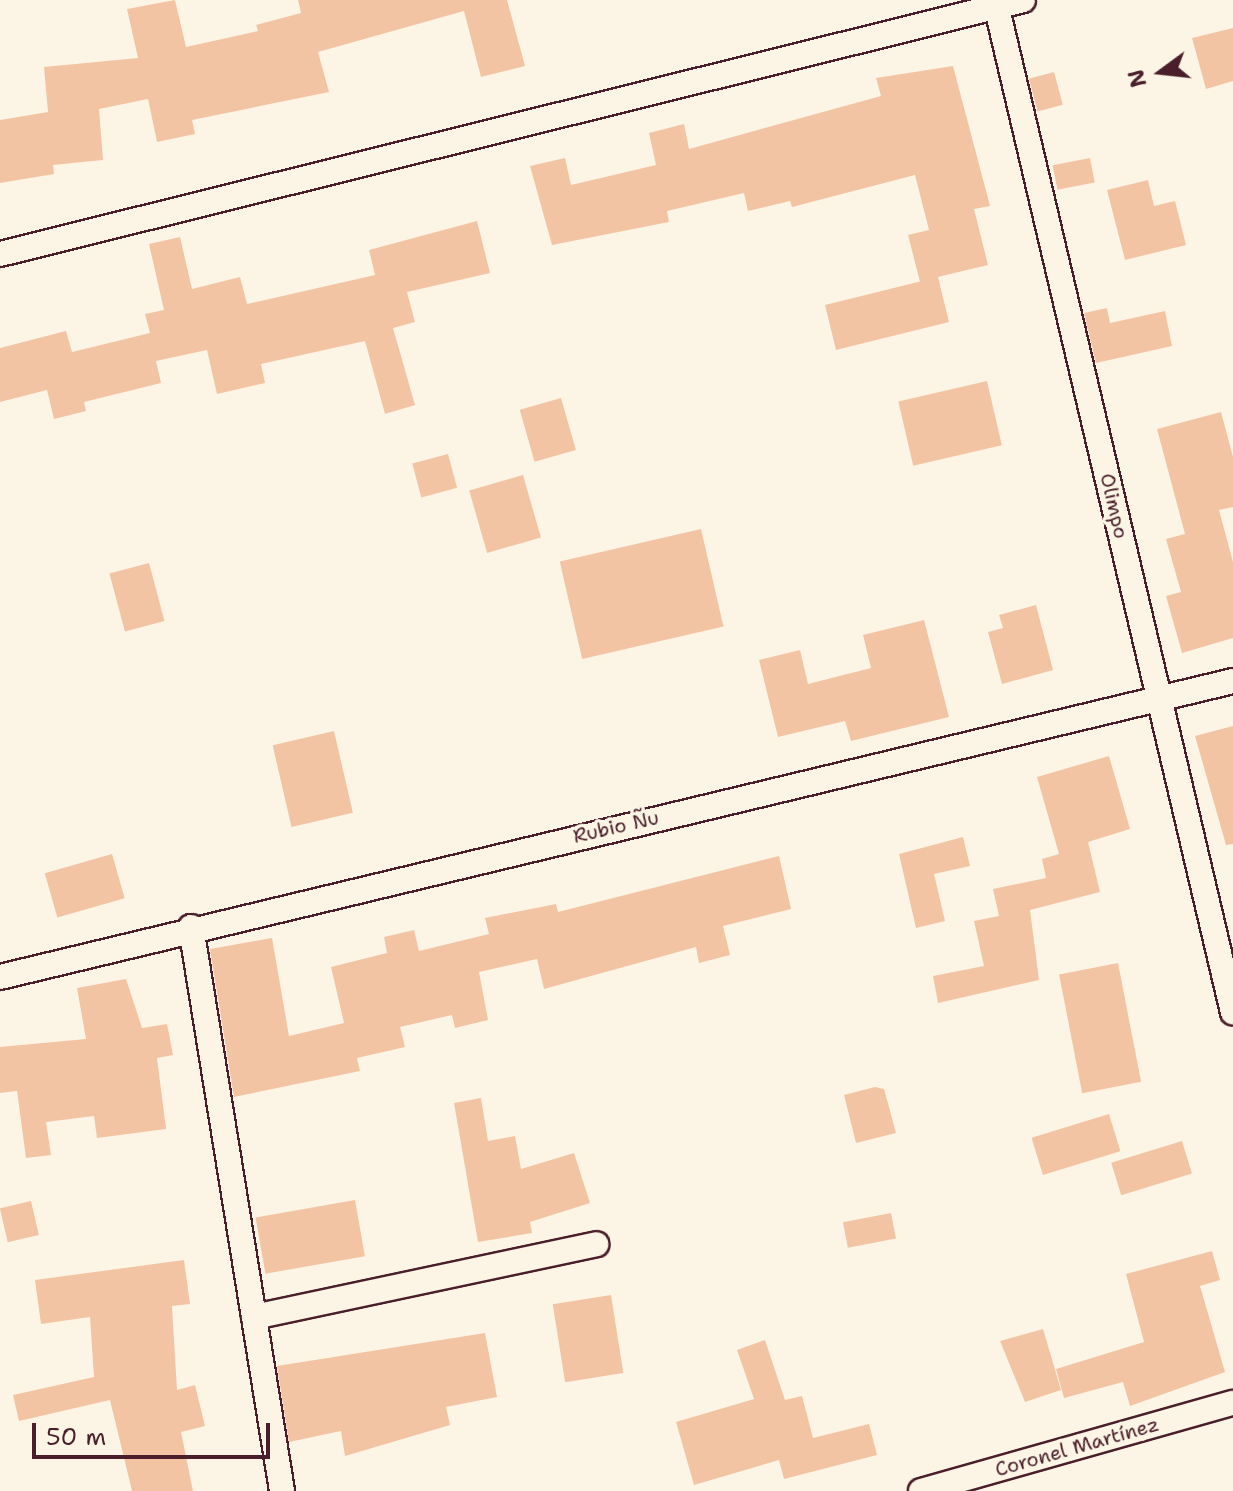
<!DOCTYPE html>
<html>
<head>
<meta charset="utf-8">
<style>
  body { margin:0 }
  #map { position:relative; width:1233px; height:1491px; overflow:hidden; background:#fcf5e5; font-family:"Shantell Sans",sans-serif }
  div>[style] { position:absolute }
  .building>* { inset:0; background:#f3c4a3; transform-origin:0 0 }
  .roads { filter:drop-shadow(2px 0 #4a1f2b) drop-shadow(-2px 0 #4a1f2b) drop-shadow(0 2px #4a1f2b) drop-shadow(0 -2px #4a1f2b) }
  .minor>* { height:24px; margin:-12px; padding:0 12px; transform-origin:12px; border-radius:12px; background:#fcf5e5 }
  span { translate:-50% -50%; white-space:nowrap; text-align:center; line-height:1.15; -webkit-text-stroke:7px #fcf5e5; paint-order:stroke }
  .street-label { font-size:20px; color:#4a1f2b }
  .north { position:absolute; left:1121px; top:32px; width:80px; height:80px; -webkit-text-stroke:6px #fcf5e5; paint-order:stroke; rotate:255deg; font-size:22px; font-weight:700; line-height:32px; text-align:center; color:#4a1f2b }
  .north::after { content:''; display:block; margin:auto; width:28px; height:36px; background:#4a1f2b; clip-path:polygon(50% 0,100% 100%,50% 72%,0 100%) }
  .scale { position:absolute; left:32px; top:1423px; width:238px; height:36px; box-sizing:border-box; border:4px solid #4a1f2b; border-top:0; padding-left:10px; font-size:24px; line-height:28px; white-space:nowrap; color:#4a1f2b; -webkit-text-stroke:6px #fcf5e5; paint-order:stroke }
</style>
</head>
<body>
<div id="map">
  <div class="building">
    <i style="clip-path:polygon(175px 0,186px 47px,258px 31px,256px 25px,301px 13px,298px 0,507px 0,525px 66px,481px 77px,464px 11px,318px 52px,329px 92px,192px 120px,195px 134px,157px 142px,148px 99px,99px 109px,103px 160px,53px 165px,54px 174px,0 183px,0 120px,48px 112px,44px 67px,138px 58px,127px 9px)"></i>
    <i style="clip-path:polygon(1233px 28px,1233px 81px,1206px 89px,1192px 38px)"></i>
    <i style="clip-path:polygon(953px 66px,990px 206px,974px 209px,988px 265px,938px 277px,949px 322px,836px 350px,825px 305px,926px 280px,920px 282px,908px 235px,929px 230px,915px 175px,792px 207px,790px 201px,748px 211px,744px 193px,667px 211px,669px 222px,552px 245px,530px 166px,565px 158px,571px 185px,656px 165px,649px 133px,684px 124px,689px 149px,881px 96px,876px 78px)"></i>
    <i style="left:1054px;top:72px;width:34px;height:26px;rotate:75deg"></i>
    <i style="left:1090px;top:158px;width:25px;height:38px;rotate:79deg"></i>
    <i style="clip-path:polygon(1148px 180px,1154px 206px,1175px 201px,1186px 245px,1125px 260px,1107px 190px)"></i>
    <i style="clip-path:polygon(477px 221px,490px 273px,407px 292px,415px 322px,393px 328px,415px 405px,385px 414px,365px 341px,261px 364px,265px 383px,217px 394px,207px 350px,156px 361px,161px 383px,84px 402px,86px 411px,54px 419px,47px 390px,0 402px,0 348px,66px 331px,72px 352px,150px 333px,145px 314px,164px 310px,149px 244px,180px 237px,192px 289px,240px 277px,247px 304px,375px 275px,369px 250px)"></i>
    <i style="clip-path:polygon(1107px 308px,1110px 323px,1165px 311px,1172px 346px,1096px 363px,1084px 313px)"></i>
    <i style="left:987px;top:381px;width:66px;height:91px;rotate:77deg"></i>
    <i style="left:561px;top:398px;width:54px;height:43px;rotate:74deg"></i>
    <i style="clip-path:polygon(1221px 412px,1233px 457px,1233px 507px,1219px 510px,1233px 562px,1233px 638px,1182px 653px,1166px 596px,1181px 592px,1166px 539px,1185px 534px,1157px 429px)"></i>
    <i style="left:448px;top:454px;width:35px;height:37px;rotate:75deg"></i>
    <i style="left:523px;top:475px;width:65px;height:56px;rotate:74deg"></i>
    <i style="left:701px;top:529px;width:100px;height:145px;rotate:77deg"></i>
    <i style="left:149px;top:563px;width:60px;height:41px;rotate:75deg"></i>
    <i style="clip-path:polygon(1036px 605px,1053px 670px,1002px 684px,988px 632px,1003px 628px,999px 615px)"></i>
    <i style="clip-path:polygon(924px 620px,949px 717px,851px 741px,845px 721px,778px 737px,759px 660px,800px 650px,808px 684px,871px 668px,863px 635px)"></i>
    <i style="clip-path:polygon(1233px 726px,1233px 844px,1226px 845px,1195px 736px)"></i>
    <i style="left:334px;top:731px;width:84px;height:63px;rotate:77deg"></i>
    <i style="clip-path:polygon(1109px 756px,1130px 829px,1088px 842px,1100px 892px,1030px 910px,1039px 980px,938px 1003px,933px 976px,984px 966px,974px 921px,999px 916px,993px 889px,1046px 878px,1042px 859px,1059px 854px,1037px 777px)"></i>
    <i style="clip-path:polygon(963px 837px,970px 866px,934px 874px,945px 921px,916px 928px,899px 854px)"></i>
    <i style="left:112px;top:854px;width:46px;height:70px;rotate:74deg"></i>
    <i style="clip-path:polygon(779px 856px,791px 909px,723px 926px,730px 955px,699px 963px,696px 947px,544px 989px,537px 959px,479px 972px,488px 1020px,455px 1028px,452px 1015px,400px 1027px,405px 1047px,357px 1058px,360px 1071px,234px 1097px,210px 949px,272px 938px,289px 1036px,344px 1023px,331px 967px,387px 953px,384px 937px,414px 930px,419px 951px,489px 934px,485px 918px,556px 904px,558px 912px)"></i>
    <i style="left:1118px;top:963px;width:121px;height:60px;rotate:79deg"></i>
    <i style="clip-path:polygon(126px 979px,142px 1028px,167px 1024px,173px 1055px,157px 1058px,166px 1129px,97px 1138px,94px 1116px,46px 1122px,51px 1155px,26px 1158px,17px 1091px,0 1093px,0 1047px,86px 1039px,77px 988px)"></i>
    <i style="clip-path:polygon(875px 1087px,884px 1089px,896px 1133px,856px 1143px,844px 1095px)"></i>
    <i style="clip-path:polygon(481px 1098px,488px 1141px,515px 1136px,521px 1169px,574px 1153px,590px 1203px,530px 1222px,532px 1233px,478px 1242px,454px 1103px)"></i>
    <i style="left:1109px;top:1114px;width:39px;height:81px;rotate:73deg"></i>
    <i style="left:1182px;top:1141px;width:34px;height:74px;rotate:73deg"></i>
    <i style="left:355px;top:1200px;width:57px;height:101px;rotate:80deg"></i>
    <i style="left:31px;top:1201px;width:35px;height:32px;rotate:77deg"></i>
    <i style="left:891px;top:1213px;width:26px;height:49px;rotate:79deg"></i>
    <i style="clip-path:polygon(1212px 1251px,1220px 1280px,1200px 1286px,1225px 1372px,1130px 1406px,1123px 1382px,1064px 1398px,1056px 1369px,1144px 1342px,1126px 1274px)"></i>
    <i style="clip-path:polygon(184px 1260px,190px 1304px,172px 1306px,177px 1390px,195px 1385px,205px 1426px,181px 1432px,193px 1491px,132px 1491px,110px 1400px,19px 1421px,13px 1395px,94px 1377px,90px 1317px,41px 1324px,35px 1280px)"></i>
    <i style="left:611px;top:1295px;width:79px;height:59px;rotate:81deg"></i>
    <i style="clip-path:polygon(1043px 1329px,1061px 1390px,1025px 1402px,1000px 1341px)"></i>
    <i style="clip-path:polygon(485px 1333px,497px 1397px,446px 1407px,450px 1425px,345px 1456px,341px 1431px,289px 1442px,277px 1366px)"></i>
    <i style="clip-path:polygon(765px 1340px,785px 1400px,802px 1396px,813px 1438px,869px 1424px,877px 1455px,784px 1479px,779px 1460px,694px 1485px,676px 1422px,754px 1399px,737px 1350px)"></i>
  </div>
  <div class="roads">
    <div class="minor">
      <i style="left:995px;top:0;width:1040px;rotate:76.77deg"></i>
      <i style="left:0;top:254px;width:1054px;rotate:-13.94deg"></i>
      <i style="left:191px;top:927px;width:571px;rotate:80.83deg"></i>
      <i style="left:0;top:977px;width:1268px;rotate:-13.5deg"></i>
      <i style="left:254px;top:1317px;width:350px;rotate:-12deg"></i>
      <i style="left:921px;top:1491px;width:324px;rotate:-15.8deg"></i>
    </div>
  </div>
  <div class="street-label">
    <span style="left:1114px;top:506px;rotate:77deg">Olimpo</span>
    <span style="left:616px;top:827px;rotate:-13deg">Rubio Ñu</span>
    <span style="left:1077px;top:1447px;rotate:-16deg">Coronel Martínez</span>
  </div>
  <div class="north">N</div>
  <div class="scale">50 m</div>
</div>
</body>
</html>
